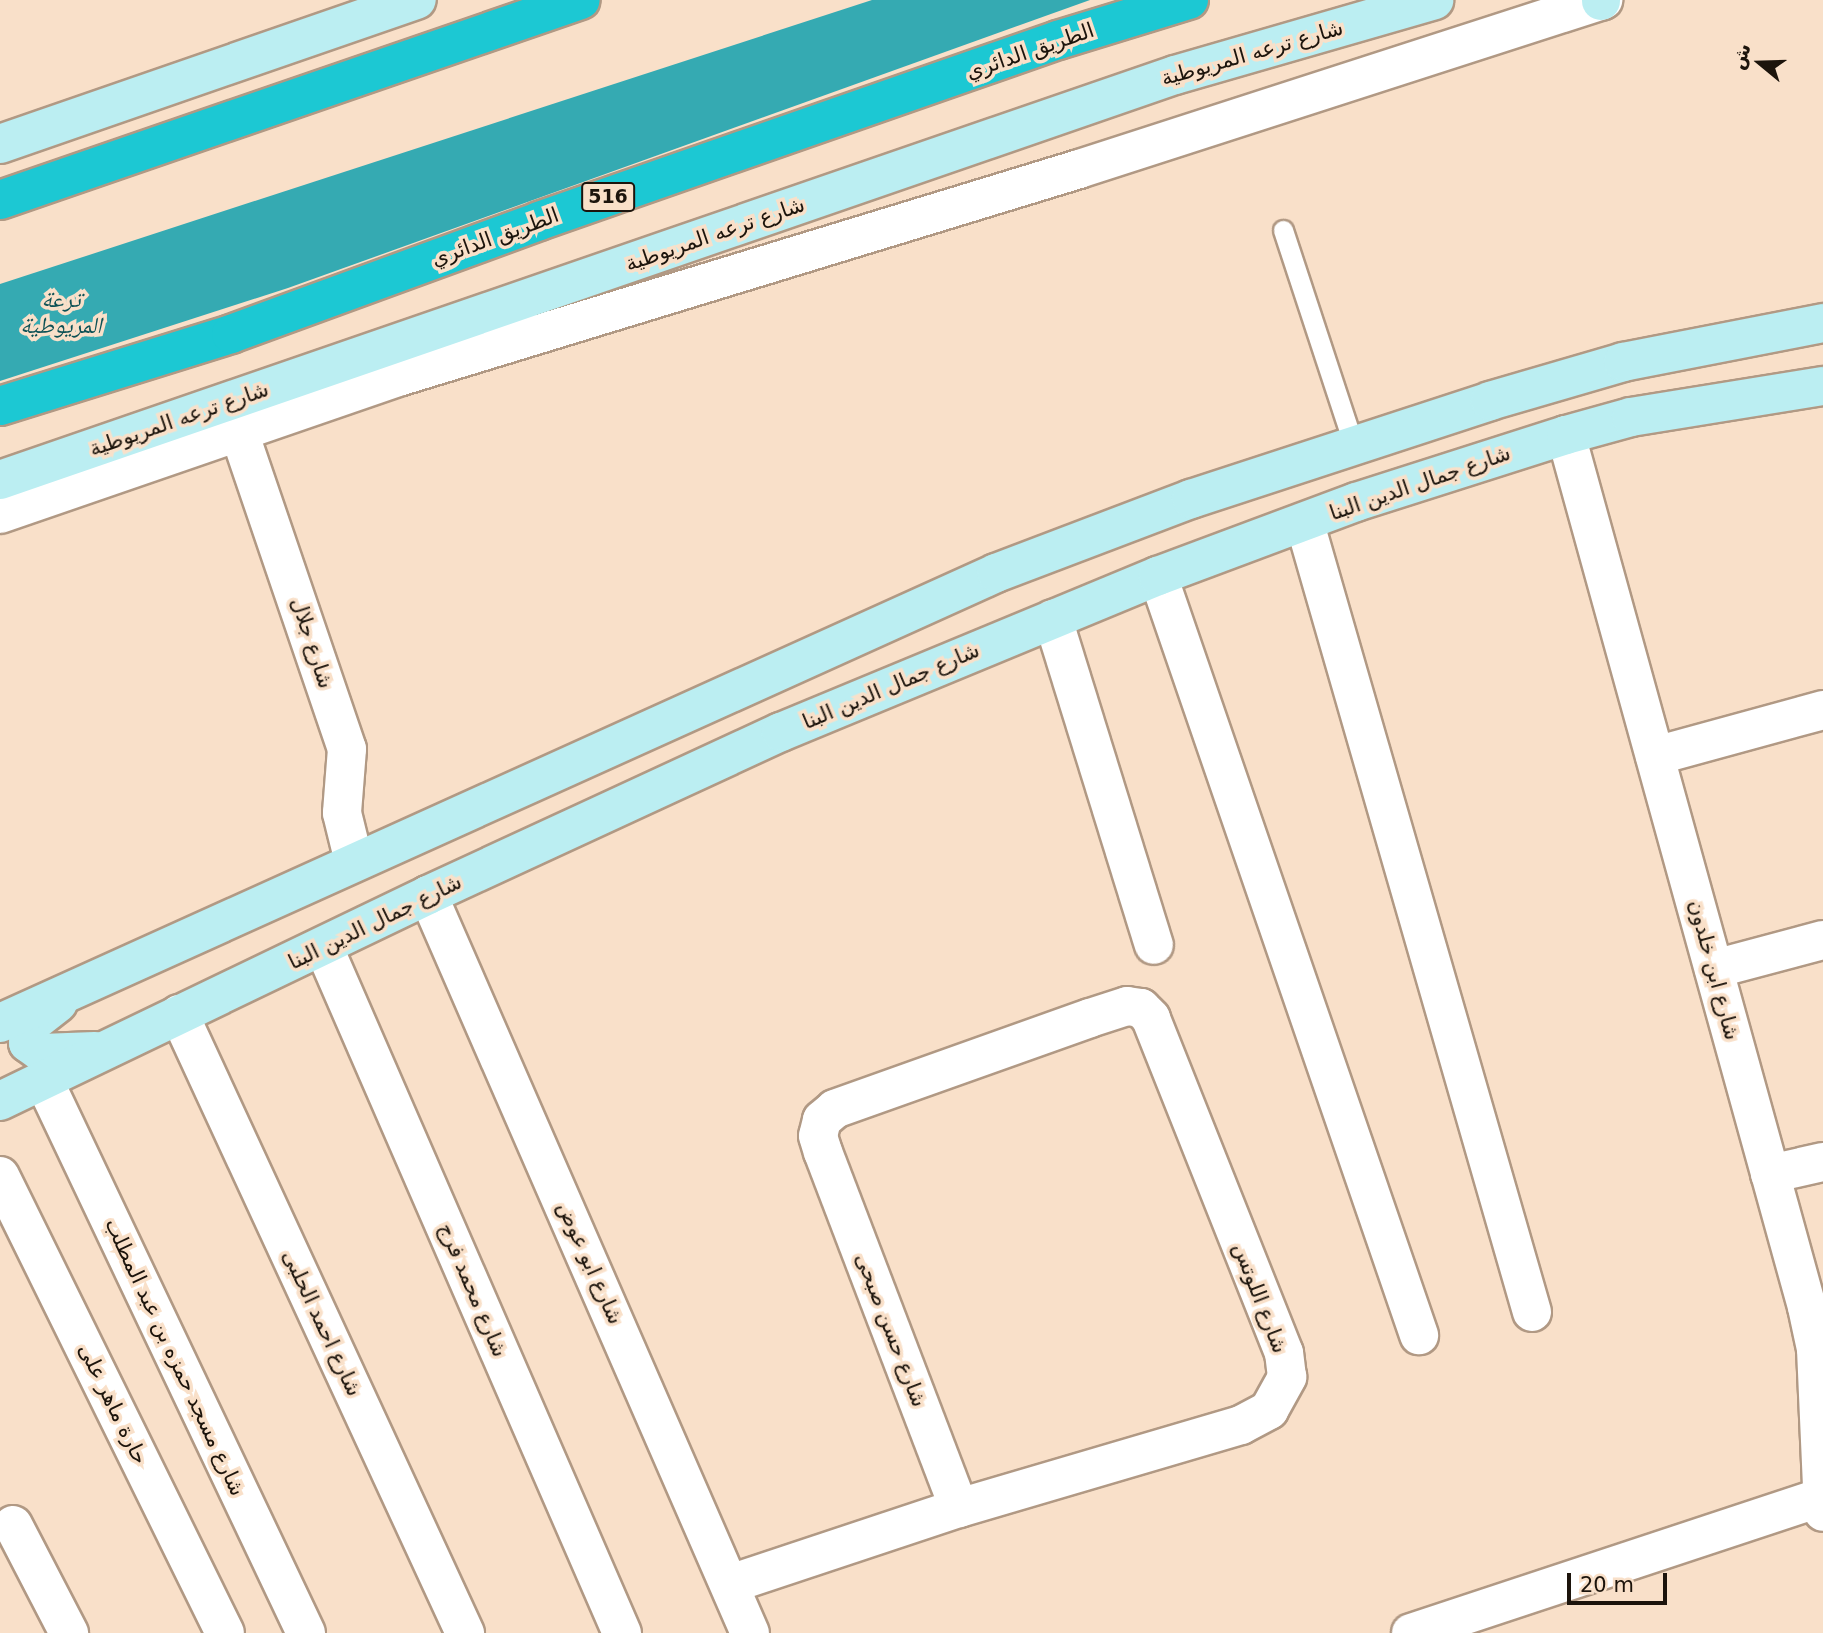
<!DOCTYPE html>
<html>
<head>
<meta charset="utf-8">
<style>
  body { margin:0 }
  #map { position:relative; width:1823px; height:1633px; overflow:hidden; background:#f9e0c9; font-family:"DejaVu Sans","Noto Naskh Arabic",sans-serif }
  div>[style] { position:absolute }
  .water>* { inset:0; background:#35aab2 }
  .roads { filter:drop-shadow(2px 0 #b19984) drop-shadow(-2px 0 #b19984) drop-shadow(0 2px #b19984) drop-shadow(0 -2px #b19984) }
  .service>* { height:19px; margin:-9.5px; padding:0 9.5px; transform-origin:9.5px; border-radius:9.5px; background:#fff }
  .minor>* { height:38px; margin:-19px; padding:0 19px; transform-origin:19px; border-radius:19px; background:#fff }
  .secondary>* { height:38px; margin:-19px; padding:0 19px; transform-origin:19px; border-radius:19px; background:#bbeef2 }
  .motorway>* { height:38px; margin:-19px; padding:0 19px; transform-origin:19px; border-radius:19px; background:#1cc8d3 }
  span { translate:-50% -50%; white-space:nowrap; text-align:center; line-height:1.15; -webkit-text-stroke:7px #f9e0c9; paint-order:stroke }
  .shield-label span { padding:2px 5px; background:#f9e0c9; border:2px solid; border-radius:5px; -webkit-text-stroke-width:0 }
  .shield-label { font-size:19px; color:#1c140c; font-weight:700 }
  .street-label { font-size:21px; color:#1c140c }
  .water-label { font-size:23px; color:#0d5155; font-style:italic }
  .north { position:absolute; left:1725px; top:28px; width:70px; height:70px; -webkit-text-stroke:5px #f9e0c9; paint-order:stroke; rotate:289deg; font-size:19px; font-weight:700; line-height:28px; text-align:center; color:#1c140c }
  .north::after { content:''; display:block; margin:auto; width:24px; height:32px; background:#1c140c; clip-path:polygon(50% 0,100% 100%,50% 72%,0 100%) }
  .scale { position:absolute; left:1567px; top:1573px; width:100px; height:32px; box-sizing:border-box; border:4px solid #1c140c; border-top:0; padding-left:9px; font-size:21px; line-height:24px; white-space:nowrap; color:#1c140c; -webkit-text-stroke:5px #f9e0c9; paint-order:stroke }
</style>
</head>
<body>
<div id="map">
  <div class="water">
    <i style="clip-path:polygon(872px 0,1090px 0,288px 288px,0 381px,0 284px)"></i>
  </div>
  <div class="roads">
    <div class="service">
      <i style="left:1283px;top:230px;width:227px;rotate:71.8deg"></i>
    </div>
    <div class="minor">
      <i style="left:238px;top:429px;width:338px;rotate:71.2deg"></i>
      <i style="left:347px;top:749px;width:64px;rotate:94.5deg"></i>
      <i style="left:342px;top:813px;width:50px;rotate:76.2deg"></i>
      <i style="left:1566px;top:435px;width:905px;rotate:74.55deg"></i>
      <i style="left:1807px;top:1307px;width:43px;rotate:77.9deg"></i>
      <i style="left:1816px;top:1349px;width:163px;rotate:87.5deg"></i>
      <i style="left:0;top:514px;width:421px;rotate:-19deg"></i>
      <i style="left:398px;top:377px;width:712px;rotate:-16.98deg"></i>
      <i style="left:1079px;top:169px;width:551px;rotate:-17.88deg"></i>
      <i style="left:1305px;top:524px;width:820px;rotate:73.93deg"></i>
      <i style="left:1158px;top:576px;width:803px;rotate:71.02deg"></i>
      <i style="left:1053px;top:619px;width:341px;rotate:72.8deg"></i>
      <i style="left:1655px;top:756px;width:174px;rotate:-15.3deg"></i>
      <i style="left:428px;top:895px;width:805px;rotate:66.43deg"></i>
      <i style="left:324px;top:948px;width:747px;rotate:66.49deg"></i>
      <i style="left:1714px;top:969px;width:113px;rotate:-14.9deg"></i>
      <i style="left:179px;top:1014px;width:682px;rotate:65.2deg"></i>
      <i style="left:44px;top:1081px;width:611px;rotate:64.61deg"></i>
      <i style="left:1770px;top:1174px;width:54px;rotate:-12.8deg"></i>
      <i style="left:0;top:1176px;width:509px;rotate:63.79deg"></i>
      <i style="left:13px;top:1525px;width:122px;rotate:62.6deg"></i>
      <i style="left:730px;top:1584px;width:241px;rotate:-18.4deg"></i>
      <i style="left:959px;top:1508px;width:294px;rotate:-16.4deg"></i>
      <i style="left:1241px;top:1425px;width:32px;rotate:-28deg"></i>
      <i style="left:1269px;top:1410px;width:38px;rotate:-61deg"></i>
      <i style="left:1287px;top:1377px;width:24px;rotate:-97deg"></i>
      <i style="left:1284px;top:1353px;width:360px;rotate:-111.7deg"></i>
      <i style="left:1151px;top:1018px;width:14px;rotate:-135deg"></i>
      <i style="left:1141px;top:1008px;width:14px;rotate:-172deg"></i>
      <i style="left:1127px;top:1006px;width:39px;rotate:162deg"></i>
      <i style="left:1090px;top:1018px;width:271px;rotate:160.4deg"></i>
      <i style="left:835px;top:1109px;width:17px;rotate:140deg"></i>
      <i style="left:822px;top:1120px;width:16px;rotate:104deg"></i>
      <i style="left:818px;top:1136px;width:17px;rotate:73deg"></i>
      <i style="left:823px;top:1152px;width:381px;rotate:69.1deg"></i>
      <i style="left:1411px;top:1633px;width:434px;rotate:-18.3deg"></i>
    </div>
    <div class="secondary">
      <i style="left:1601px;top:0;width:1px;rotate:90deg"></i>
      <i style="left:0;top:144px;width:441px;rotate:-19.1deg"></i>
      <i style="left:0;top:480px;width:1243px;rotate:-19.02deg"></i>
      <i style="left:1175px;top:75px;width:270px;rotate:-16.1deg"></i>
      <i style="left:58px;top:1003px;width:37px;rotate:142deg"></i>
      <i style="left:29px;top:1026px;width:17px;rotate:93deg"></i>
      <i style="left:28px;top:1043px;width:17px;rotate:36deg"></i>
      <i style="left:42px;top:1053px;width:53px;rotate:-2.2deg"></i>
      <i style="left:0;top:1023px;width:1093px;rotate:-24.31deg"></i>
      <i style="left:996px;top:573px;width:209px;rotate:-20.8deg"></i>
      <i style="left:1191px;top:499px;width:315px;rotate:-18.1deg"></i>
      <i style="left:1490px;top:401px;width:139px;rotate:-16.3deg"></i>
      <i style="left:1623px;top:362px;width:204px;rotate:-11deg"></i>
      <i style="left:0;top:1101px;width:475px;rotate:-25.7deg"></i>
      <i style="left:428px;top:895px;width:389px;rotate:-24.8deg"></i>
      <i style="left:781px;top:732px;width:408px;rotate:-22.5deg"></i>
      <i style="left:1158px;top:576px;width:211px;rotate:-20.5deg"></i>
      <i style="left:1356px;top:502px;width:220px;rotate:-17.7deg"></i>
      <i style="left:1566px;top:435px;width:67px;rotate:-15.5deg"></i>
      <i style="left:1631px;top:417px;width:194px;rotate:-9.2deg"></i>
    </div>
    <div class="motorway">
      <i style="left:0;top:200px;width:614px;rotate:-19deg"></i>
      <i style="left:0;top:406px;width:242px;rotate:-17.3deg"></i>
      <i style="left:231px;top:334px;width:328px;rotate:-20.1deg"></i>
      <i style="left:539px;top:221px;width:550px;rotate:-19.23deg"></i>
      <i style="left:1058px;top:40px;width:137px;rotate:-17deg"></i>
    </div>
  </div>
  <div class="shield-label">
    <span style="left:608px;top:197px">516</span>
  </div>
  <div class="street-label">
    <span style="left:1030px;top:51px;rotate:-19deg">الطريق الدائري</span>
    <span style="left:1252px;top:53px;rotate:-16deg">شارع ترعه المريوطية</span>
    <span style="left:715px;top:234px;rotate:-19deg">شارع ترعه المريوطية</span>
    <span style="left:495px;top:237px;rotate:-20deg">الطريق الدائري</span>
    <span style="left:179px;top:419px;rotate:-19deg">شارع ترعه المريوطية</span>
    <span style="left:1420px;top:483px;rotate:-19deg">شارع جمال الدين البنا</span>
    <span style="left:312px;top:643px;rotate:72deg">شارع جلال</span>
    <span style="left:891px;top:686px;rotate:-23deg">شارع جمال الدين البنا</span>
    <span style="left:375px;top:922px;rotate:-26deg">شارع جمال الدين البنا</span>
    <span style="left:1714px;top:970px;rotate:75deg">شارع ابن خلدون</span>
    <span style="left:590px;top:1263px;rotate:66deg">شارع ابو عوض</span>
    <span style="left:473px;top:1290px;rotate:67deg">شارع محمد فرج</span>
    <span style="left:1260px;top:1298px;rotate:69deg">شارع اللوتس</span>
    <span style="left:322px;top:1323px;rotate:65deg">شارع احمد الحلبى</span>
    <span style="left:891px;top:1330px;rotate:69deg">شارع حسن صبحى</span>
    <span style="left:175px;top:1357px;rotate:65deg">شارع مسجد حمزه بن عبد المطلب</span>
    <span style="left:113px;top:1404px;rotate:64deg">حارة ماهر على</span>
  </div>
  <div class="water-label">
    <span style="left:61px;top:312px">ترعة<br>المريوطية</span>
  </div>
  <div class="north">ش</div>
  <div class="scale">20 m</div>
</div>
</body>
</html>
